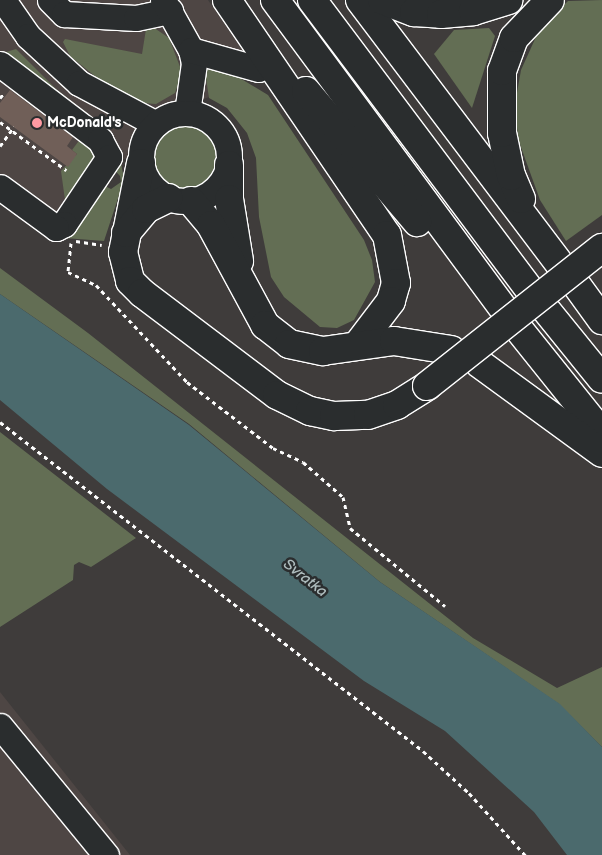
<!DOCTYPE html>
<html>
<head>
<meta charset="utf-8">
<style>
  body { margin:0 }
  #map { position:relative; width:602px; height:855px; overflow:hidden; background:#3f3c3b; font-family:"Balsamiq Sans",sans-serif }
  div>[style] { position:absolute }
  .built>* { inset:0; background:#4e4644 }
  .green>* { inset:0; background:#636e54 }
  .round { border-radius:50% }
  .water>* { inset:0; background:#4b6a6d }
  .building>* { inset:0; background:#705f58 }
  .path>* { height:3px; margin-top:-1.5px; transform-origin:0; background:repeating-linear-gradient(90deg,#fff 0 4px,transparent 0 8px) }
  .roads { filter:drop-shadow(1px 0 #fff) drop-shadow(-1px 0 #fff) drop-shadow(0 1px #fff) drop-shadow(0 -1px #fff) }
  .minor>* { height:25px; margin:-12.5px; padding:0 12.5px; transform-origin:12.5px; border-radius:12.5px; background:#2a2d2e }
  .minor>.ring { margin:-12.5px; padding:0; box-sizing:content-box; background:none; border:25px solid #2a2d2e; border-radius:50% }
  .highway>* { height:28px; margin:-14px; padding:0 14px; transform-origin:14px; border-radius:14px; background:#2a2d2e }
  .bridges { filter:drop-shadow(1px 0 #fff) drop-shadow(-1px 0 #fff) drop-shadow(0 1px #fff) drop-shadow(0 -1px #fff) }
  .highway-bridge>* { height:28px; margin:-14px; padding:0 14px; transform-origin:14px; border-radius:14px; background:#2a2d2e }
  .dots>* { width:14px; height:14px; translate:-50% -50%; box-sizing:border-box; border:2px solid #2a2d2e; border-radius:50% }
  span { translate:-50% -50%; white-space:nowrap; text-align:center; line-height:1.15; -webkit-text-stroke:5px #2a2d2e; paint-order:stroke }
  .poi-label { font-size:14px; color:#fff; font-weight:700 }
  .left { translate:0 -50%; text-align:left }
  .water-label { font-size:15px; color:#aebcbd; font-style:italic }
</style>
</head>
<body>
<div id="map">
  <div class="built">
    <i style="clip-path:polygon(0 0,208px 0,243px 51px,245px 74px,219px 94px,197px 101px,168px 102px,142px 120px,127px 158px,113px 163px,68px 222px,0 193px)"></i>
    <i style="clip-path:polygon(0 692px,130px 855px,0 855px)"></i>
  </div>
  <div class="green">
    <i style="clip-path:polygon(602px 0,602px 215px,566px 241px,540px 200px,518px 139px,515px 104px,521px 70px,540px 28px,568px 1px)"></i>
    <i style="clip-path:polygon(147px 23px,169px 38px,182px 72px,175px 93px,156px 104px,142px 103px,106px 85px,70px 56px,63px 42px,65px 39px,142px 54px)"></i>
    <i style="clip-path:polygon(489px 28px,495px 36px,472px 108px,434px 54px,454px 30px)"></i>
    <i style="clip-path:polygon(16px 49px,56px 89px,106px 128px,118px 145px,124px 180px,104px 241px,64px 238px,99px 183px,111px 189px,121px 182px,120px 176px,6px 52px)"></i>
    <i style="clip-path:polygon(204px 65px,228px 71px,268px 95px,364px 240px,372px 260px,375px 282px,354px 320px,337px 328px,320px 327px,284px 297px,271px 277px,259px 217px,256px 158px,247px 133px,227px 108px,209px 98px)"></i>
    <i class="round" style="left:152px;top:125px;width:64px;height:64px"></i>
    <i style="clip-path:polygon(84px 134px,100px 147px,71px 204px,65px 200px,61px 171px,77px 154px,72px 150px)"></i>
    <i style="clip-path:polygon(0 268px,88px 333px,473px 638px,557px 688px,602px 667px,602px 747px,559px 704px,380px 582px,189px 424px,0 294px)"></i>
    <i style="clip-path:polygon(0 432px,136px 538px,91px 567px,79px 562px,74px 565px,73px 580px,0 627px)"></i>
  </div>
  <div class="water">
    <i style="clip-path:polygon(0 294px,189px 425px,380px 582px,560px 704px,602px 747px,602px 855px,567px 855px,534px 812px,445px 731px,364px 681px,107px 489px,0 400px)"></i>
  </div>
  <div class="building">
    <i style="clip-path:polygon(10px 90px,73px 137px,67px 146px,77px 154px,68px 167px,0 117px,0 103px)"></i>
  </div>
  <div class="path">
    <i style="left:0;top:98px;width:6px;rotate:-51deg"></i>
    <i style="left:0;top:122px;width:82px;rotate:36deg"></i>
    <i style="left:0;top:146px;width:24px;rotate:-54deg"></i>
    <i style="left:76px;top:241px;width:26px;rotate:9deg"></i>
    <i style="left:71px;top:243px;width:29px;rotate:96deg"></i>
    <i style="left:68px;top:272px;width:31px;rotate:25deg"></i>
    <i style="left:96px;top:285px;width:133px;rotate:46.8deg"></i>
    <i style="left:187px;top:382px;width:108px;rotate:37.5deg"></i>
    <i style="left:273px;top:448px;width:33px;rotate:25deg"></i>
    <i style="left:303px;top:462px;width:53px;rotate:41.2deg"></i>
    <i style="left:343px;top:497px;width:32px;rotate:77deg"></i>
    <i style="left:350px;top:528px;width:123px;rotate:39.4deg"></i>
    <i style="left:0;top:422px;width:536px;rotate:37.87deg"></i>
    <i style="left:423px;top:751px;width:62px;rotate:42.4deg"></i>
    <i style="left:469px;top:793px;width:84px;rotate:47.9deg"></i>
  </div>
  <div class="roads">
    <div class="minor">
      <i style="left:3px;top:0;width:44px;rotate:55.2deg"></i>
      <i style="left:28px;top:36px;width:69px;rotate:42.7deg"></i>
      <i style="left:79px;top:83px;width:87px;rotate:28deg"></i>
      <i style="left:50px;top:0;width:20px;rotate:45deg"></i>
      <i style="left:64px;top:14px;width:72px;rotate:3.2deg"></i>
      <i style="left:136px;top:18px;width:35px;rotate:-12deg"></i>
      <i style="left:163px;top:0;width:57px;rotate:60.8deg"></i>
      <i style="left:191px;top:50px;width:13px;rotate:77deg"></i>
      <i style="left:194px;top:63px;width:50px;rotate:98deg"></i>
      <i style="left:191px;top:50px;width:70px;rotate:15.8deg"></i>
      <i style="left:0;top:64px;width:126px;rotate:37.2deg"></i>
      <i style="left:100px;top:140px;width:19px;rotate:62deg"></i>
      <i style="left:109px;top:157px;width:81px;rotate:123.9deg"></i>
      <i style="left:64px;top:224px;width:9px;rotate:153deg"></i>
      <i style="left:56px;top:228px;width:69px;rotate:-143.8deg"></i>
      <i class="ring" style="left:141px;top:113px;width:63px;height:63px"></i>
      <i style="left:0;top:726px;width:167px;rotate:50.6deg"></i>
    </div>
    <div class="highway">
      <i style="left:227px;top:0;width:284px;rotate:55.8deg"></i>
      <i style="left:387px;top:235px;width:49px;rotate:79.4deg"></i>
      <i style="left:396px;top:283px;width:19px;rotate:106deg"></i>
      <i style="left:391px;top:301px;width:53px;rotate:127.3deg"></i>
      <i style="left:275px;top:0;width:385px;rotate:53.5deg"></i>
      <i style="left:312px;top:0;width:361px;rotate:53.1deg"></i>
      <i style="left:360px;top:0;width:331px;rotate:52.9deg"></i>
      <i style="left:382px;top:0;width:34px;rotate:21deg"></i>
      <i style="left:414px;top:12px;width:27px;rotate:4deg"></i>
      <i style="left:441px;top:14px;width:32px;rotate:-5deg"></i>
      <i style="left:473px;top:11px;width:37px;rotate:-17deg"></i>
      <i style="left:306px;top:91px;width:172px;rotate:49.7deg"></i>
      <i style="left:141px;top:163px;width:91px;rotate:101.4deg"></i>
      <i style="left:123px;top:252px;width:30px;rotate:76deg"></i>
      <i style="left:130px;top:281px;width:17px;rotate:45deg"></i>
      <i style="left:142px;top:293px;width:169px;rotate:37.1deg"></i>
      <i style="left:277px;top:395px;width:37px;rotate:26deg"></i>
      <i style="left:310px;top:411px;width:25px;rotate:12deg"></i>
      <i style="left:334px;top:416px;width:34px;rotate:-2deg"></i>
      <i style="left:368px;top:415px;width:31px;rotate:-19deg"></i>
      <i style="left:397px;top:405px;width:36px;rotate:-32deg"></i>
      <i style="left:229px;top:165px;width:34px;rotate:90deg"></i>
      <i style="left:229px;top:199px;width:63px;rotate:80.8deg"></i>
      <i style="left:521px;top:199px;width:25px;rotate:-113deg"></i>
      <i style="left:511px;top:176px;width:44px;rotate:-101.8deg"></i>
      <i style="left:502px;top:133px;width:62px;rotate:-90deg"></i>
      <i style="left:502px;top:71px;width:35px;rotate:-70deg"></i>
      <i style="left:514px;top:38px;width:52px;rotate:-46.5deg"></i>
      <i style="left:191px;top:201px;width:31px;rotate:50deg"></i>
      <i style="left:211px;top:225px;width:114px;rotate:61.6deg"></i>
      <i style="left:265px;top:325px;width:31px;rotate:38deg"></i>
      <i style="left:289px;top:344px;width:35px;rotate:12deg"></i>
      <i style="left:323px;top:351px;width:72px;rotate:-8deg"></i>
      <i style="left:394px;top:341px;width:58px;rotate:9deg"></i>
      <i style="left:126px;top:233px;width:31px;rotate:-50deg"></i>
      <i style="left:146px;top:209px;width:25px;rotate:-26deg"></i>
      <i style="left:578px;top:287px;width:41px;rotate:54deg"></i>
      <i style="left:547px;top:311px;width:87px;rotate:51deg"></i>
      <i style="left:521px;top:332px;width:129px;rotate:51.3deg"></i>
      <i style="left:480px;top:364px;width:151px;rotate:36.1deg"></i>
    </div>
  </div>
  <div class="bridges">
    <div class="highway-bridge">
      <i style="left:427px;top:386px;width:223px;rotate:-38.3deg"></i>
    </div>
  </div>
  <div class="dots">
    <i style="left:37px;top:123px;background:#ff9aa2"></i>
  </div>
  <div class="poi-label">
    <span class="left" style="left:47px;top:123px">McDonald's</span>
  </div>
  <div class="water-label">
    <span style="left:305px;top:578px;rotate:38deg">Svratka</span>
  </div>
</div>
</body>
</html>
